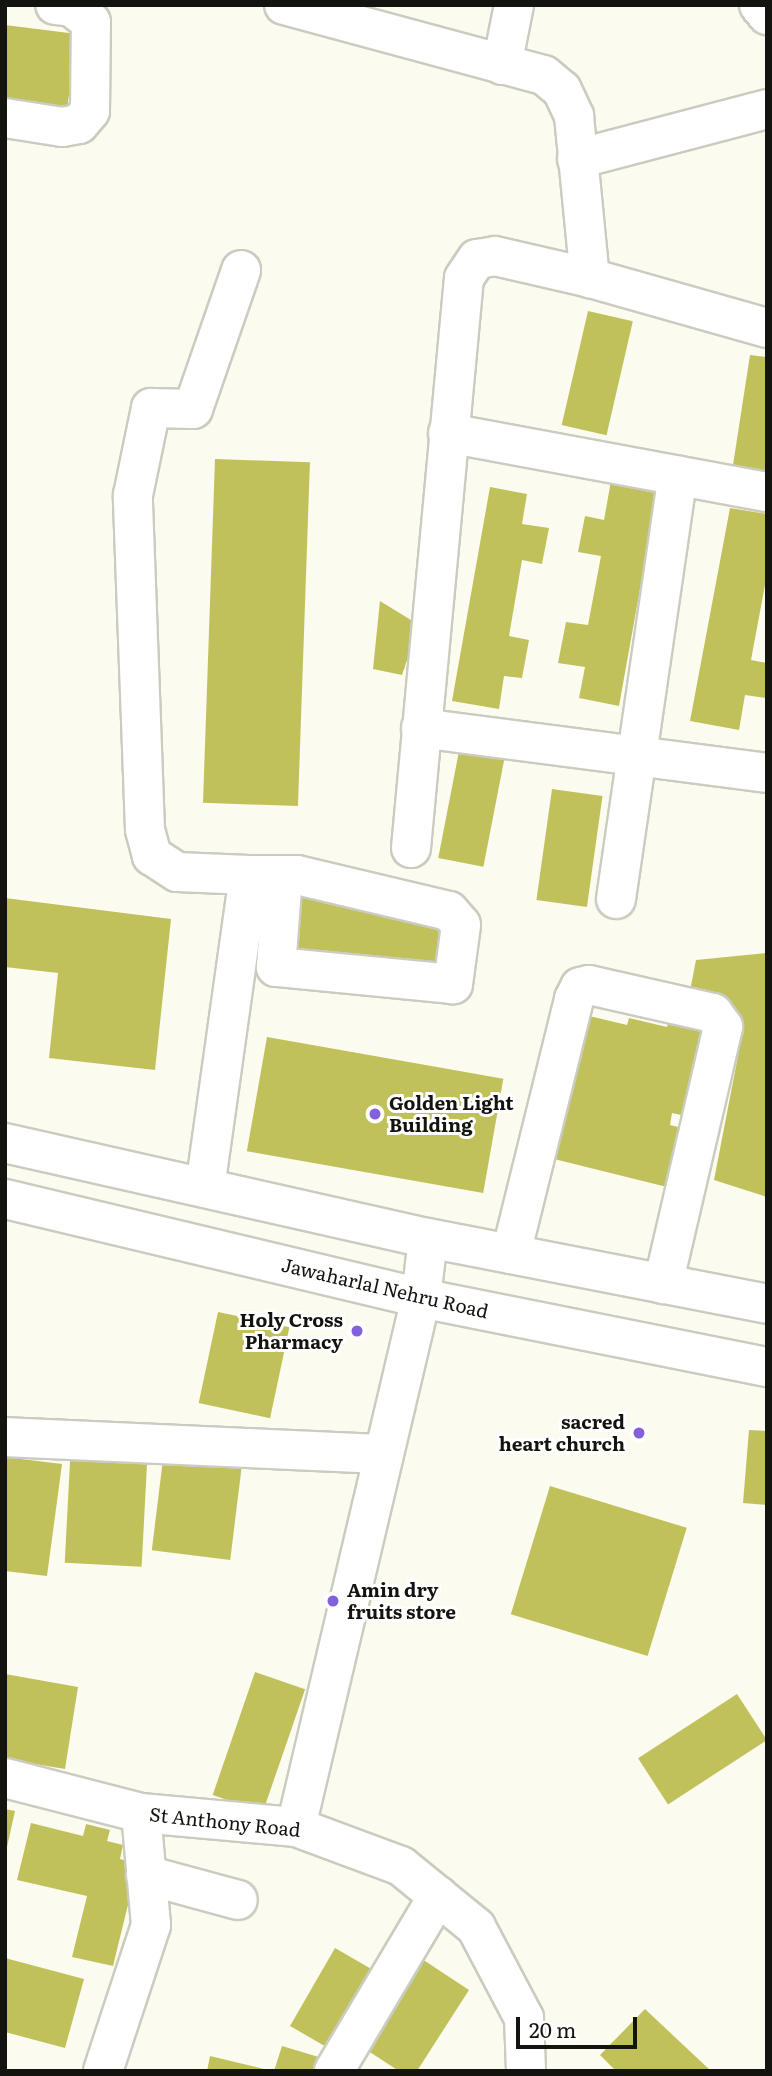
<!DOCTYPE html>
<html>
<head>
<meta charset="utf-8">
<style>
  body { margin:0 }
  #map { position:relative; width:772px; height:2076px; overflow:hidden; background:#fbfbef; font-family:Literata,serif }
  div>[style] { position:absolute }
  .building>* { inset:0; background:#c1c15c; transform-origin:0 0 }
  .roads { filter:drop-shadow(2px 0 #cbccc0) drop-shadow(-2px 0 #cbccc0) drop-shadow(0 2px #cbccc0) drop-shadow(0 -2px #cbccc0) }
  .minor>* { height:38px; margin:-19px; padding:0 19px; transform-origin:19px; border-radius:19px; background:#fff }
  .major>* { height:38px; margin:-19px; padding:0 19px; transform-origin:19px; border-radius:19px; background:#fff }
  .dots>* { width:19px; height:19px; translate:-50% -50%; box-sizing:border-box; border:4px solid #fff; border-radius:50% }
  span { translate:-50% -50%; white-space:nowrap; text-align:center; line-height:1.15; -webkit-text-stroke:6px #fff; paint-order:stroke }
  .poi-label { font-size:19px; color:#13130f; font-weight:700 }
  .left { translate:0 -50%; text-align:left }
  .right { translate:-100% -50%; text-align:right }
  .street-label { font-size:19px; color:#13130f }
  .frame { position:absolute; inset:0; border:7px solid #13130f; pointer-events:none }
  .scale { position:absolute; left:516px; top:2017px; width:121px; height:32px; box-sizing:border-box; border:4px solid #13130f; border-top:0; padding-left:9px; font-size:21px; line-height:24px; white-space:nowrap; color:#13130f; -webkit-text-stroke:5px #fff; paint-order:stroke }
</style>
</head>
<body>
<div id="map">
  <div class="building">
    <i style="clip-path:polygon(5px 25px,77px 34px,67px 110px,5px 103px)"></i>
    <i style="left:588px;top:311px;width:46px;height:117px;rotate:13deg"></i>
    <i style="clip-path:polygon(750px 355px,767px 357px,767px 483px,731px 478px)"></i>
    <i style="left:215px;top:459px;width:95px;height:344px;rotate:2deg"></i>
    <i style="clip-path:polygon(611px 481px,658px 489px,619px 706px,579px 698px,585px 667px,558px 663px,566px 622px,588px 625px,601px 556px,578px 552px,585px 516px,604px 520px)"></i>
    <i style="clip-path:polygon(490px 487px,527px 494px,522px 524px,549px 528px,542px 564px,522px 560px,509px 636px,529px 640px,522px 678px,504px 676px,499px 709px,452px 701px)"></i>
    <i style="clip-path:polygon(730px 508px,767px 514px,767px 574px,751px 660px,767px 663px,767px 692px,766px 698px,745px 695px,739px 730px,690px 721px)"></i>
    <i style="clip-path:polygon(380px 601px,419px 625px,402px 675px,373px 669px)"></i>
    <i style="left:460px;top:746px;width:46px;height:114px;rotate:11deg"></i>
    <i style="left:552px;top:789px;width:51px;height:112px;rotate:8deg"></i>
    <i style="clip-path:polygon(290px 881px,443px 917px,449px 980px,292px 953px)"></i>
    <i style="clip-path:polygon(5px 898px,171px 919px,155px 1070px,49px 1058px,58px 973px,5px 967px)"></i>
    <i style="clip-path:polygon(767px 953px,765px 1043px,767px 1197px,714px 1180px,743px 1030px,727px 1032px,725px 998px,712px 1003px,708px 990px,690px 991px,696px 960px)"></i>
    <i style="clip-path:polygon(581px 1014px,627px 1025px,629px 1018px,667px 1027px,669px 1018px,712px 1028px,691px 1117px,672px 1113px,670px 1125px,694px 1131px,679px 1190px,546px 1157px)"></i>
    <i style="left:267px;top:1037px;width:240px;height:116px;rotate:10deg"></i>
    <i style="left:218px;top:1312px;width:73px;height:93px;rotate:12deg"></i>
    <i style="clip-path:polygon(749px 1430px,767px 1431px,767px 1505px,743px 1503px)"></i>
    <i style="left:71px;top:1443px;width:77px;height:120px;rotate:3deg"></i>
    <i style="left:164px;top:1451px;width:79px;height:100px;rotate:7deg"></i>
    <i style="clip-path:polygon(5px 1457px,62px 1464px,47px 1576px,5px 1571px)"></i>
    <i style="left:550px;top:1486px;width:143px;height:134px;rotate:17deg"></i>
    <i style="left:255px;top:1672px;width:53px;height:130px;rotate:19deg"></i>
    <i style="clip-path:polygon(5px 1674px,78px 1687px,65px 1769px,5px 1759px)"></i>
    <i style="left:737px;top:1694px;width:55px;height:118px;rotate:57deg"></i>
    <i style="clip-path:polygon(5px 1809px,15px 1811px,5px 1856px)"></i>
    <i style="clip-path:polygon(31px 1823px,83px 1836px,86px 1824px,110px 1830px,107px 1841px,123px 1845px,120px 1859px,138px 1864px,113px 1966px,72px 1957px,87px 1896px,17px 1880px)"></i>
    <i style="left:335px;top:1948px;width:48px;height:90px;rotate:30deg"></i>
    <i style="clip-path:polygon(5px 1958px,84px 1979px,65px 2048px,5px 2032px)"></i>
    <i style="clip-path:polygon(422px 1959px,469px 1990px,417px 2071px,399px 2071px,365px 2049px)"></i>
    <i style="clip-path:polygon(645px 2009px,711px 2071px,616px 2071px,600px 2055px)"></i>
    <i style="clip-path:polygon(282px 2046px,322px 2058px,317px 2071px,274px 2071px)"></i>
    <i style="clip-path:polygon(210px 2056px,268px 2070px,268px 2071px,207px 2071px)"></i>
  </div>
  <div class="roads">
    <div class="minor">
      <i style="left:284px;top:5px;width:269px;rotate:15.1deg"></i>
      <i style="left:544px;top:75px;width:23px;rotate:40deg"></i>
      <i style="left:562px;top:90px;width:29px;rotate:65deg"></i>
      <i style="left:574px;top:116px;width:163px;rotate:84.4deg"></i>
      <i style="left:590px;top:278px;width:184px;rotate:15.8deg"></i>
      <i style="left:759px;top:5px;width:13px;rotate:51deg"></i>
      <i style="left:502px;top:65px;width:61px;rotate:-78.7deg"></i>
      <i style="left:5px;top:118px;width:58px;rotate:9deg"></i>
      <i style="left:62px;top:127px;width:17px;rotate:-10deg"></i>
      <i style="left:79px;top:124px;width:17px;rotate:-50deg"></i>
      <i style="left:90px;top:111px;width:89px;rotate:-89.4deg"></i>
      <i style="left:91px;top:22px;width:24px;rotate:-142deg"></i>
      <i style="left:72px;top:7px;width:17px;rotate:-173deg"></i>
      <i style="left:577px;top:159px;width:196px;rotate:-14.7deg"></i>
      <i style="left:448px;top:433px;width:324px;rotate:10.5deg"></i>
      <i style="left:421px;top:728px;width:349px;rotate:7.4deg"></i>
      <i style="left:411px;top:848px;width:572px;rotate:-84.69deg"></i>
      <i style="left:464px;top:278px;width:23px;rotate:-56deg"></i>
      <i style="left:477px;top:259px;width:18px;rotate:-9deg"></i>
      <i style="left:495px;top:256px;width:98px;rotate:13deg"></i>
      <i style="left:249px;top:875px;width:48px"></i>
      <i style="left:297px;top:875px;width:156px;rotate:13.3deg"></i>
      <i style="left:449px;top:911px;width:18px;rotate:49deg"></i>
      <i style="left:461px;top:925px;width:60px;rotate:97.7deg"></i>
      <i style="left:453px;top:984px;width:178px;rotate:-174.5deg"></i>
      <i style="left:276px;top:967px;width:92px;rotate:-85.6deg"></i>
      <i style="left:616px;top:899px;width:428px;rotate:-81.7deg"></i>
      <i style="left:205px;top:1188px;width:316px;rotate:-82deg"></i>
      <i style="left:249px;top:875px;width:72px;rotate:-177.6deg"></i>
      <i style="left:177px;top:872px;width:30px;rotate:-147deg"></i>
      <i style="left:152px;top:856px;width:27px;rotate:-105deg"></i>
      <i style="left:145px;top:830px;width:335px;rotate:-92.1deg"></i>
      <i style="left:133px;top:495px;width:89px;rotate:-78.3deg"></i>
      <i style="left:151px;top:408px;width:42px;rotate:1.4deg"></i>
      <i style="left:193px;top:409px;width:147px;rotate:-70.9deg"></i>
      <i style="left:511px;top:1254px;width:263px;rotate:-76.1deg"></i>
      <i style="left:574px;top:999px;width:13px;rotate:-63deg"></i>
      <i style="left:580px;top:987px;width:9px;rotate:-13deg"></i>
      <i style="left:589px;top:985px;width:127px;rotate:12.7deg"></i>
      <i style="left:713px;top:1013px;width:17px;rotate:54deg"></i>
      <i style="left:723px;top:1027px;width:264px;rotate:103.1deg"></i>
      <i style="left:5px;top:1437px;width:379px;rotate:2.6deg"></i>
      <i style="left:5px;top:1778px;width:140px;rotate:14.4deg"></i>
      <i style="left:141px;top:1813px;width:156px;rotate:5.2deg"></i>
      <i style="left:296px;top:1827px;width:112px;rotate:20.4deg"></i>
      <i style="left:401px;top:1866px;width:97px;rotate:39.1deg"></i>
      <i style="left:476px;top:1927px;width:103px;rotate:62.2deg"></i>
      <i style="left:524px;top:2018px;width:53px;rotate:87.8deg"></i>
      <i style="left:296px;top:1827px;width:544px;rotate:-76.71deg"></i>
      <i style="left:421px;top:1298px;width:60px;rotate:-83.3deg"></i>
      <i style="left:146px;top:1875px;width:95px;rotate:15.2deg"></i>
      <i style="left:103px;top:2071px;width:154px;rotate:-71.8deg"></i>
      <i style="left:151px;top:1925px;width:112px;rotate:-95.1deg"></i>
      <i style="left:334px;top:2071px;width:204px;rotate:-59.3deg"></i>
    </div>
    <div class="major">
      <i style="left:5px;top:1143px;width:434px;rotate:12.7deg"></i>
      <i style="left:428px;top:1238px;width:345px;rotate:11deg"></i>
      <i style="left:5px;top:1199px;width:428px;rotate:13.4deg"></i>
      <i style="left:421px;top:1298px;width:353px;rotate:11.3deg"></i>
    </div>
  </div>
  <div class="dots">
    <i style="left:375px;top:1114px;background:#8361db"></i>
    <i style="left:357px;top:1331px;background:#8361db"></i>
    <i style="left:639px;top:1433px;background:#8361db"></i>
    <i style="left:333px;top:1601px;background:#8361db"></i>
  </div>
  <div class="poi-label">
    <span class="left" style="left:389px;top:1114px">Golden Light<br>Building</span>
    <span class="right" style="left:343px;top:1331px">Holy Cross<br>Pharmacy</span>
    <span class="right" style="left:625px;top:1433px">sacred<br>heart church</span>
    <span class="left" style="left:347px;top:1601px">Amin dry<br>fruits store</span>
  </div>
  <div class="street-label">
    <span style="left:385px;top:1288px;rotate:13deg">Jawaharlal Nehru Road</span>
    <span style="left:225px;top:1822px;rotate:6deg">St Anthony Road</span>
  </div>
  <div class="frame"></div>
  <div class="scale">20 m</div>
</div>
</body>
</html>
